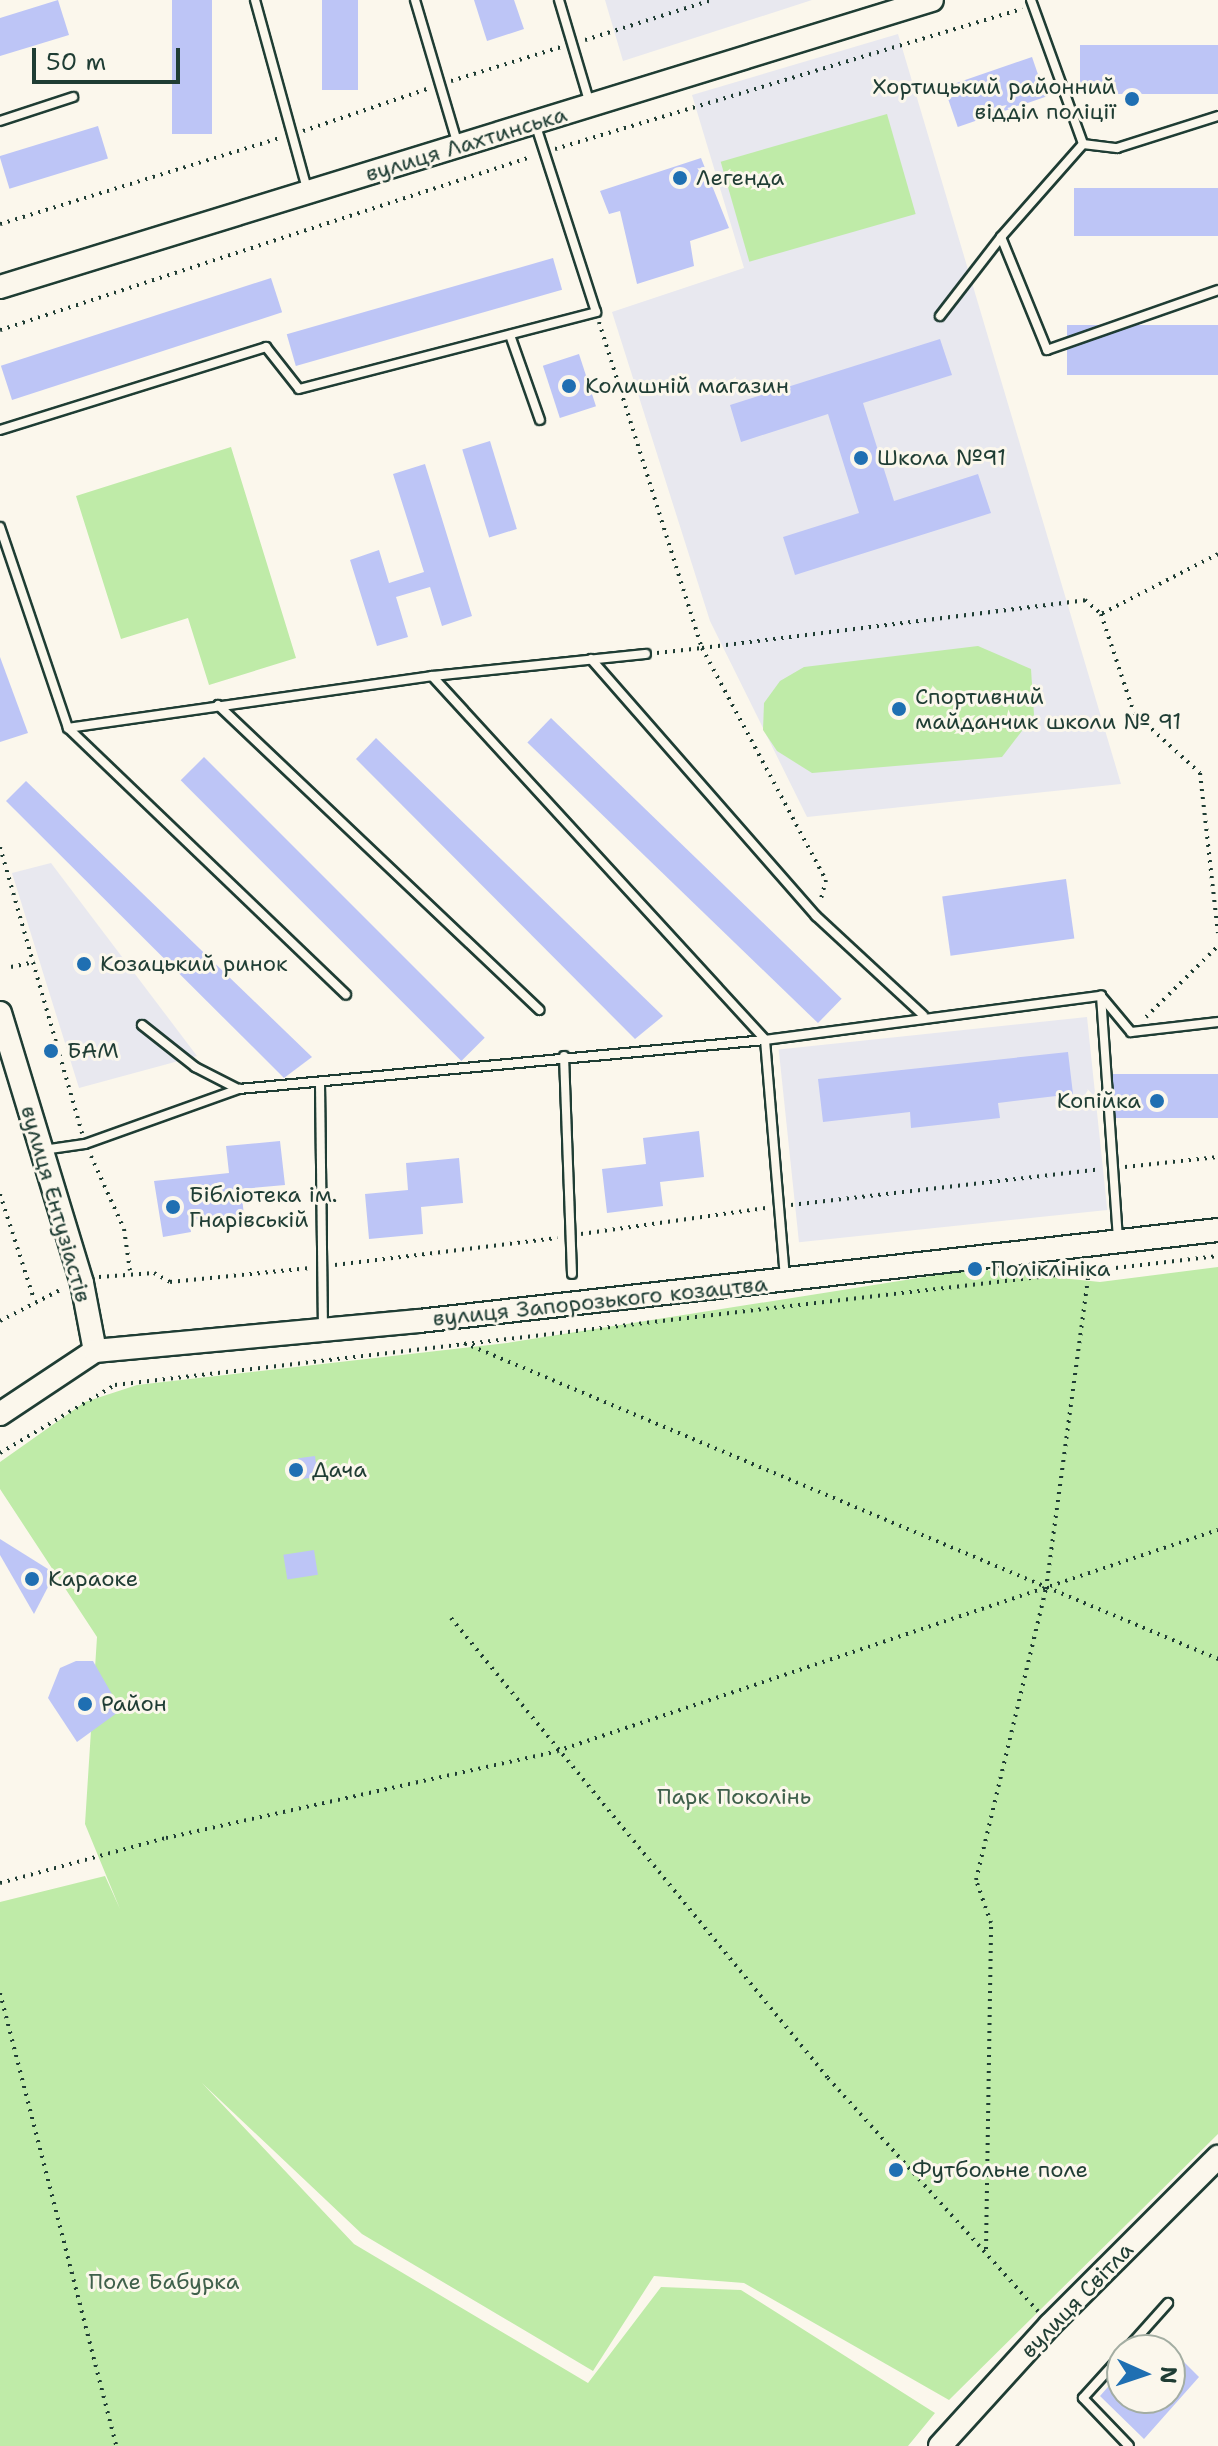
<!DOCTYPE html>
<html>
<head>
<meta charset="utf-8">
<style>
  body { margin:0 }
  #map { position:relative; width:1218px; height:2446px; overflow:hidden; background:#fbf7ec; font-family:"Shantell Sans",sans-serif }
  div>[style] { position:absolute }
  .built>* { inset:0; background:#e8e8ef; transform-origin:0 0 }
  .green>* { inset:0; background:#bfeba8; transform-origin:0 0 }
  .building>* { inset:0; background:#bdc5f6; transform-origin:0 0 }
  .path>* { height:4px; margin-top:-2px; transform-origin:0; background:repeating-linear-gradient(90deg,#1f3d34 0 2px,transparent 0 8px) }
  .roads { filter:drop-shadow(2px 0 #1f3d34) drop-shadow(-2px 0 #1f3d34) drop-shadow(0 2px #1f3d34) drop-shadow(0 -2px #1f3d34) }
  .lane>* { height:8px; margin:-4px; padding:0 4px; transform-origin:4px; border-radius:4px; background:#fbf7ec }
  .secondary>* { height:22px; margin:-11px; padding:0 11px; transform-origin:11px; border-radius:11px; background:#fbf7ec }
  .dots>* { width:22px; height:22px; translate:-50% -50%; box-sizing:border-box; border:4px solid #fbf7ec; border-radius:50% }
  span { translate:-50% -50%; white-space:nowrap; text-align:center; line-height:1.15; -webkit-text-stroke:6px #fbf7ec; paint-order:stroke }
  .poi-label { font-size:22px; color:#1f3d34 }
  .right { translate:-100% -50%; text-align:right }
  .left { translate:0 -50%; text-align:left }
  .street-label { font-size:22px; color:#1f3d34 }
  .park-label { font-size:22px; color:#3f604b }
  .north { position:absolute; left:1106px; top:2334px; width:80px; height:80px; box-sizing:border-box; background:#fbf7ec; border:2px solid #a3ada2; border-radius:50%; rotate:93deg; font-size:22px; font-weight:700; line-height:32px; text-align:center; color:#1f3d34 }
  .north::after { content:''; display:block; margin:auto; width:28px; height:36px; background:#1f6fb2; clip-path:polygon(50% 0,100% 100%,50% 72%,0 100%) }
  .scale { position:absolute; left:32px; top:48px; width:148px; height:36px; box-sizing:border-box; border:4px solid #1f3d34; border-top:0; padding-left:10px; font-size:24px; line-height:28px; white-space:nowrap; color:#1f3d34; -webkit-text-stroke:6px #fbf7ec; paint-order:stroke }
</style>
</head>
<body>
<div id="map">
  <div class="built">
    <i style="clip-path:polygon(605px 0,812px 0,623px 61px)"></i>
    <i style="clip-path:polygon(898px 34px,1121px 784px,807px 817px,710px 621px,612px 312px,744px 268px,692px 95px)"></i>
    <i style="clip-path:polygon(51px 863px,197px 1056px,79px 1088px,12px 873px)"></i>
    <i style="left:1087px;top:1017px;width:194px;height:310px;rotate:84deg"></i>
  </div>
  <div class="green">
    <i style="left:887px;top:114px;width:104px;height:173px;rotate:74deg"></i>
    <i style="clip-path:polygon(231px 447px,296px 658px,209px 685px,188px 618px,121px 639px,76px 496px)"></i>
    <i style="clip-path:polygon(978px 646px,1031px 669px,1034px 715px,1002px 757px,812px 773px,777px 751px,763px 730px,764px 703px,780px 681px,804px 667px)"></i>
    <i style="clip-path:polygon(1218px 1267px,1218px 2134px,949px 2400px,744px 2283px,654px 2276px,593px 2371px,362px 2234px,202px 2083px,354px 2244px,588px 2383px,661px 2287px,741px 2290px,935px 2413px,908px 2446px,0 2446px,0 1902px,105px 1876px,120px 1909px,85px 1824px,97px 1637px,0 1489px,0 1462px,85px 1402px,137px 1385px,507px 1343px,975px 1269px,1100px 1282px)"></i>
  </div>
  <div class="building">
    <i style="clip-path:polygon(58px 0,69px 35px,0 56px,0 18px)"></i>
    <i style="left:172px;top:0;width:40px;height:134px"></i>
    <i style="left:322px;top:0;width:36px;height:90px"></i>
    <i style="clip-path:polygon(474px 0,514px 0,524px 29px,487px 41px)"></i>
    <i style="left:1218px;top:45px;width:49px;height:138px;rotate:90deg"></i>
    <i style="left:1032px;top:57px;width:42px;height:93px;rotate:71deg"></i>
    <i style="left:98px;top:126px;width:34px;height:103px;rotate:73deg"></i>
    <i style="clip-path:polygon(701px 158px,729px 228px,690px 241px,694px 266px,637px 284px,620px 211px,609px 214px,600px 191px)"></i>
    <i style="left:1218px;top:188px;width:48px;height:144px;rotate:90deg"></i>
    <i style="left:553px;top:258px;width:33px;height:277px;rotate:74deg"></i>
    <i style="left:271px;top:278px;width:36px;height:284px;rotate:72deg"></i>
    <i style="left:1218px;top:325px;width:50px;height:151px;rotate:90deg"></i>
    <i style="clip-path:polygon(940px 339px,952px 375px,863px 403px,894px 501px,978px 474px,991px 513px,795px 575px,783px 537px,859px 513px,828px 414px,741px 442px,730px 405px)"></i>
    <i style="left:579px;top:354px;width:55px;height:38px;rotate:72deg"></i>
    <i style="left:490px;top:441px;width:92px;height:29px;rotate:73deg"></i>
    <i style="clip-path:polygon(425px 464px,472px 616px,442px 626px,430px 587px,396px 597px,408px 637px,377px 646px,350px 560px,379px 550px,389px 583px,424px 572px,393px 474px)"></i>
    <i style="clip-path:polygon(0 657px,28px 733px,0 742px)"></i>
    <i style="left:551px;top:718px;width:404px;height:34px;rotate:44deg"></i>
    <i style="clip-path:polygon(376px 738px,663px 1016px,635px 1039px,356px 759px)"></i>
    <i style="left:204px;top:757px;width:397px;height:33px;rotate:45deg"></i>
    <i style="clip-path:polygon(26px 781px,312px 1057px,284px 1078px,6px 801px)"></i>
    <i style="left:1066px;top:879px;width:60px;height:125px;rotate:82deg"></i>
    <i style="clip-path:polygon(1068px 1052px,1073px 1094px,998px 1103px,1000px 1118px,911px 1128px,910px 1112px,823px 1122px,818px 1079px)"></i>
    <i style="left:1218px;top:1074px;width:44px;height:105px;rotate:90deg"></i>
    <i style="clip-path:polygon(699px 1131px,704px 1177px,660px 1182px,663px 1206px,607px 1213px,602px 1169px,646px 1164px,643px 1138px)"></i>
    <i style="clip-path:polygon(280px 1141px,285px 1185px,241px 1189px,244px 1215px,189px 1220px,191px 1232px,163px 1237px,154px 1181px,229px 1173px,226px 1146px)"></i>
    <i style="clip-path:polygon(459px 1158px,463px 1203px,421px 1207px,423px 1234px,369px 1239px,365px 1194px,408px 1190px,406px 1163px)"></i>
    <i style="left:315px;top:1456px;width:21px;height:17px;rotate:82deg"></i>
    <i style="clip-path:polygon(0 1539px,48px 1569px,50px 1583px,34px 1614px,0 1555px)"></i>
    <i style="left:314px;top:1550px;width:25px;height:31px;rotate:81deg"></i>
    <i style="clip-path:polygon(76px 1661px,93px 1661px,121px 1710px,77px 1742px,48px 1698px,60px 1668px)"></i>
    <i style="clip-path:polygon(1170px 2348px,1199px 2377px,1144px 2439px,1100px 2396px,1122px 2371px,1122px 2398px,1170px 2398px)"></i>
  </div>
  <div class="path">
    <i style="left:585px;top:40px;width:133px;rotate:-17.5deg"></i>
    <i style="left:451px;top:81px;width:115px;rotate:-17.2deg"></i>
    <i style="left:303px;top:131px;width:131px;rotate:-18.7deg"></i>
    <i style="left:555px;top:149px;width:488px;rotate:-16.7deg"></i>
    <i style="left:0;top:224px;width:292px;rotate:-17.1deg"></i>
    <i style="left:599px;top:322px;width:342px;rotate:72.5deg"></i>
    <i style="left:702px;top:648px;width:386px;rotate:-7.1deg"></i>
    <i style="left:1085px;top:600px;width:21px;rotate:41deg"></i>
    <i style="left:0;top:330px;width:558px;rotate:-18.05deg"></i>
    <i style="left:1218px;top:554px;width:131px;rotate:152.9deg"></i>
    <i style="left:1101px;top:614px;width:104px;rotate:71.6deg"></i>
    <i style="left:1134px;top:713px;width:89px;rotate:42.3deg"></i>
    <i style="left:1200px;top:773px;width:161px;rotate:83.6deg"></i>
    <i style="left:657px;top:653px;width:45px;rotate:-6.3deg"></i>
    <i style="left:702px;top:648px;width:263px;rotate:61.9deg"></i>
    <i style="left:826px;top:880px;width:23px;rotate:105deg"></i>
    <i style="left:0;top:847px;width:298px;rotate:74deg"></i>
    <i style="left:11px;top:967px;width:24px;rotate:-12deg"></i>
    <i style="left:1146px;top:1017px;width:101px;rotate:-44.6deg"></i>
    <i style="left:91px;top:1156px;width:80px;rotate:65.7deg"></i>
    <i style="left:124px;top:1229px;width:42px;rotate:81.9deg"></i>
    <i style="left:1125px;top:1167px;width:94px;rotate:-6.1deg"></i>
    <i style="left:0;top:1194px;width:110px;rotate:72.1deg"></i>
    <i style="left:791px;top:1205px;width:311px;rotate:-6.6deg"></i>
    <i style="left:581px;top:1234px;width:187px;rotate:-8deg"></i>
    <i style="left:335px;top:1265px;width:224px;rotate:-6.9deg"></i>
    <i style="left:99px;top:1277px;width:55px;rotate:-4.2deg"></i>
    <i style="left:154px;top:1273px;width:18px;rotate:29deg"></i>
    <i style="left:170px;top:1282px;width:141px;rotate:-5.7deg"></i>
    <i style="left:0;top:1321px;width:70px;rotate:-27.3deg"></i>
    <i style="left:464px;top:1343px;width:818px;rotate:22.74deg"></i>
    <i style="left:0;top:1453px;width:134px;rotate:-30.6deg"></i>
    <i style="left:115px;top:1385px;width:1111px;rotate:-6.67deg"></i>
    <i style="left:451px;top:1618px;width:595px;rotate:50.66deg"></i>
    <i style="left:828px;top:2078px;width:314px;rotate:48deg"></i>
    <i style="left:0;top:1883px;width:172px;rotate:-15.2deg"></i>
    <i style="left:166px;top:1838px;width:401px;rotate:-12.5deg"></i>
    <i style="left:557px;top:1751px;width:697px;rotate:-18.49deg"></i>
    <i style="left:0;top:1993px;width:468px;rotate:75.6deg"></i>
    <i style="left:986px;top:2249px;width:326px;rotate:-89.1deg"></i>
    <i style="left:991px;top:1923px;width:46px;rotate:-109.2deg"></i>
    <i style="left:976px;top:1880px;width:299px;rotate:-76.5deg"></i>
    <i style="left:1046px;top:1589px;width:322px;rotate:-82.3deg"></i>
  </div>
  <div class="roads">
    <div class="lane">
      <i style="left:255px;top:0;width:199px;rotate:74.6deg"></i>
      <i style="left:415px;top:0;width:151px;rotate:73.5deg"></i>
      <i style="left:559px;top:0;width:109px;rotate:73.4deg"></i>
      <i style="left:1031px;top:0;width:153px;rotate:70.1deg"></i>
      <i style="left:0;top:121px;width:77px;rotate:-18.2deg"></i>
      <i style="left:1083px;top:144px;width:124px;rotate:131.4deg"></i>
      <i style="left:1001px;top:237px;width:122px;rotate:67.8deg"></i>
      <i style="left:1047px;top:350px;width:181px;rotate:-19.3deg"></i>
      <i style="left:1083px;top:144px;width:34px;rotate:7deg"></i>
      <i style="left:1117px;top:148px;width:106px;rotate:-17.6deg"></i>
      <i style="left:940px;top:316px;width:100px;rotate:-52.3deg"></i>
      <i style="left:510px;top:335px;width:90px;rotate:70.6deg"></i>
      <i style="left:0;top:430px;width:279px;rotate:-17.3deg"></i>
      <i style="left:266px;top:347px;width:53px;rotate:51.8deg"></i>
      <i style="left:299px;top:389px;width:307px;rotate:-14.5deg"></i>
      <i style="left:596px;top:312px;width:199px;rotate:-107.9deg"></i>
      <i style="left:0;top:527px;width:212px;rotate:71.3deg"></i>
      <i style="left:68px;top:728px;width:385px;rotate:43.8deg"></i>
      <i style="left:591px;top:659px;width:342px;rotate:48.8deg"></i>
      <i style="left:816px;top:916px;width:146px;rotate:42.8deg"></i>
      <i style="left:432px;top:676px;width:493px;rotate:47.5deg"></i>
      <i style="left:765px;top:1040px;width:339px;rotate:-7.5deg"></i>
      <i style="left:218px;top:705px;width:443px;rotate:43.5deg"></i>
      <i style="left:68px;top:728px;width:368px;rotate:-8.1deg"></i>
      <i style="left:432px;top:676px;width:215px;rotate:-5.9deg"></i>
      <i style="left:142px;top:1025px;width:68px;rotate:38.4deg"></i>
      <i style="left:195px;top:1067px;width:48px;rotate:27.1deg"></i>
      <i style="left:564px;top:1056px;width:218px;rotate:87.9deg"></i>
      <i style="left:320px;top:1084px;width:243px;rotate:89.3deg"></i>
      <i style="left:43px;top:1150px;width:42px;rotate:-8.1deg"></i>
      <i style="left:85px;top:1144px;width:164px;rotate:-19.7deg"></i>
      <i style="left:239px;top:1089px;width:528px;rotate:-5.32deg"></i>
      <i style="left:765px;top:1040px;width:239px;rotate:85.2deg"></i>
      <i style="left:1118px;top:1239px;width:244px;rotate:-94deg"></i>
      <i style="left:1101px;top:996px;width:47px;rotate:50.2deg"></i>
      <i style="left:1131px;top:1032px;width:88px;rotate:-6.6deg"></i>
      <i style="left:1126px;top:2350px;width:63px;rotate:-48.2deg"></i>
      <i style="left:1122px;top:2355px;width:58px;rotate:132.2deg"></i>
      <i style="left:1083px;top:2398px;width:66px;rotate:46.2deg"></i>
    </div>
    <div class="secondary">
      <i style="left:0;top:287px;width:975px;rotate:-17.12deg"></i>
      <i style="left:0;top:1013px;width:282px;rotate:73.1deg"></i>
      <i style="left:82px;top:1283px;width:69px;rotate:79.2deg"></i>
      <i style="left:0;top:1414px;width:114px;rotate:-33.6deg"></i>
      <i style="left:95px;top:1351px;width:325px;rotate:-5.3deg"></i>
      <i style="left:419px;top:1321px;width:804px;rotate:-6.5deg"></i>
      <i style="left:940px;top:2446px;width:164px;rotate:-47.7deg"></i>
      <i style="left:1050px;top:2325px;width:238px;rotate:-45deg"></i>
    </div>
  </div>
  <div class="dots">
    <i style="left:1132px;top:99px;background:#1f6fb2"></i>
    <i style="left:680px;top:178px;background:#1f6fb2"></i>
    <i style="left:569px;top:386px;background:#1f6fb2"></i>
    <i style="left:861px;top:458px;background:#1f6fb2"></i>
    <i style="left:899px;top:709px;background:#1f6fb2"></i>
    <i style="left:84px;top:964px;background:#1f6fb2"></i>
    <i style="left:51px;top:1051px;background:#1f6fb2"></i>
    <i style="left:1157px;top:1101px;background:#1f6fb2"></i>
    <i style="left:173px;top:1207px;background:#1f6fb2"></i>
    <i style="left:975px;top:1269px;background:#1f6fb2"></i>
    <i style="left:296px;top:1470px;background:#1f6fb2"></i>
    <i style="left:32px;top:1579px;background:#1f6fb2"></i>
    <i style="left:85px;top:1704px;background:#1f6fb2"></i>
    <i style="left:896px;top:2170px;background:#1f6fb2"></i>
  </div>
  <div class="poi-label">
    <span class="right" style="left:1116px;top:99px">Хортицький районний<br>відділ поліції</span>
    <span class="left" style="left:696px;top:178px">Легенда</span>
    <span class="left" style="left:585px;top:386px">Колишній магазин</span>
    <span class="left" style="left:877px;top:458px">Школа №91</span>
    <span class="left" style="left:915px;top:709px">Спортивний<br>майданчик школи № 91</span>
    <span class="left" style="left:100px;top:964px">Козацький ринок</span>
    <span class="left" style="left:67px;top:1051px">БАМ</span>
    <span class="right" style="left:1141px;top:1101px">Копійка</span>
    <span class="left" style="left:189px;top:1207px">Бібліотека ім.<br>Гнарівській</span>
    <span class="left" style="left:991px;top:1269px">Поліклініка</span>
    <span class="left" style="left:312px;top:1470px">Дача</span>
    <span class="left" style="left:48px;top:1579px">Караоке</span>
    <span class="left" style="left:101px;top:1704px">Район</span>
    <span class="left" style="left:912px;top:2170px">Футбольне поле</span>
  </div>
  <div class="street-label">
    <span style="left:466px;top:144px;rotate:-17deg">вулиця Лахтинська</span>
    <span style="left:56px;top:1204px;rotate:74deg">вулиця Ентузіастів</span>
    <span style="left:600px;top:1301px;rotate:-6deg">вулиця Запорозького козацтва</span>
    <span style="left:1077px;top:2300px;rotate:-46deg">вулиця Світла</span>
  </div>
  <div class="park-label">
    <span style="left:734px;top:1797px">Парк Поколінь</span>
    <span style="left:164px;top:2282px">Поле Бабурка</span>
  </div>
  <div class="north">N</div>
  <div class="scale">50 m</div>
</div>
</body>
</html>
